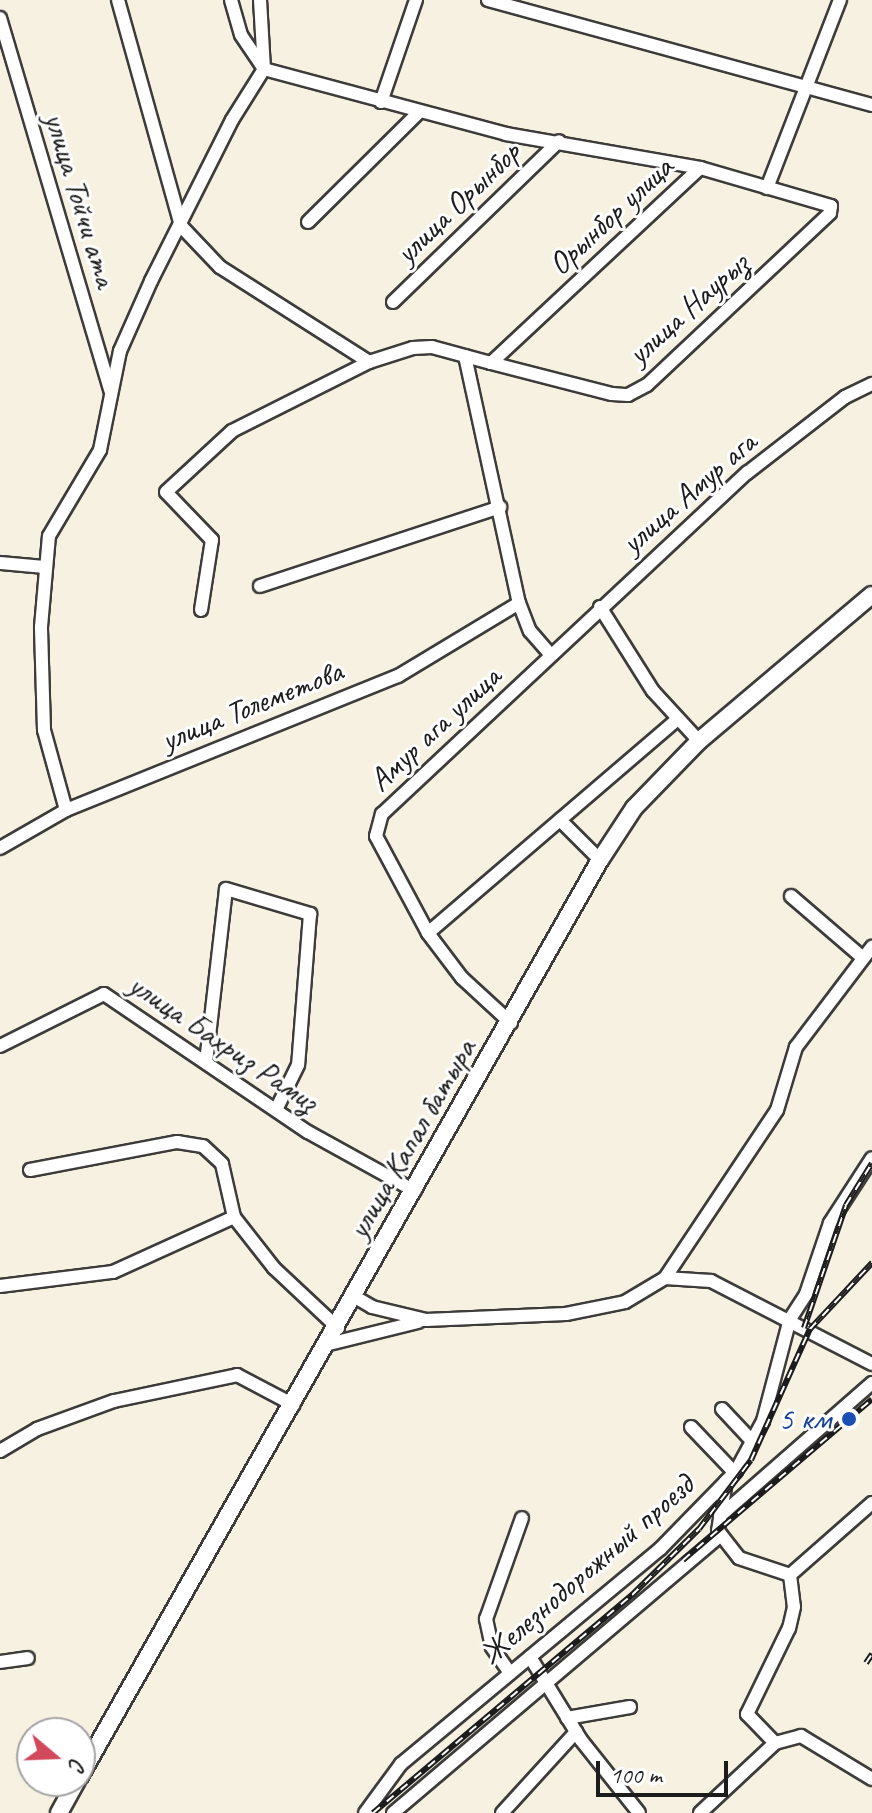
<!DOCTYPE html>
<html>
<head>
<meta charset="utf-8">
<style>
  body { margin:0 }
  #map { position:relative; width:872px; height:1813px; overflow:hidden; background:#f6f1e1; font-family:Caveat,sans-serif }
  div>[style] { position:absolute }
  .roads { filter:drop-shadow(2px 0 #3d3c3a) drop-shadow(-2px 0 #3d3c3a) drop-shadow(0 2px #3d3c3a) drop-shadow(0 -2px #3d3c3a) }
  .minor>* { height:12px; margin:-6px; padding:0 6px; transform-origin:6px; border-radius:6px; background:#fff }
  .major>* { height:16px; margin:-8px; padding:0 8px; transform-origin:8px; border-radius:8px; background:#fff }
  .rail>* { height:6px; margin-top:-3px; transform-origin:0; background:repeating-linear-gradient(90deg,#fff 0 9px,#1c1c1c 0 18px); box-sizing:border-box; border-block:2px solid #1c1c1c }
  .dots>* { width:22px; height:22px; translate:-50% -50%; box-sizing:border-box; border:4px solid #fff; border-radius:50% }
  span { translate:-50% -50%; white-space:nowrap; text-align:center; line-height:1.15; -webkit-text-stroke:6px #fff; paint-order:stroke }
  .street-label { font-size:32px; color:#1c1c1c }
  .transit-label { font-size:32px; color:#164399 }
  .right { translate:-100% -50%; text-align:right }
  .north { position:absolute; left:16px; top:1717px; width:80px; height:80px; box-sizing:border-box; background:#fff; border:2px solid #a4a4a4; border-radius:50%; rotate:109deg; font-size:22px; font-weight:700; line-height:32px; text-align:center; color:#1c1c1c }
  .north::after { content:''; display:block; margin:auto; width:28px; height:36px; background:#d1495b; clip-path:polygon(50% 0,100% 100%,50% 72%,0 100%) }
  .scale { position:absolute; left:596px; top:1761px; width:132px; height:36px; box-sizing:border-box; border:4px solid #1c1c1c; border-top:0; padding-left:10px; font-size:24px; line-height:28px; white-space:nowrap; color:#1c1c1c; -webkit-text-stroke:6px #fff; paint-order:stroke }
</style>
</head>
<body>
<div id="map">
  <div class="roads">
    <div class="minor">
      <i style="left:118px;top:0;width:235px;rotate:74.4deg"></i>
      <i style="left:181px;top:226px;width:57px;rotate:46.4deg"></i>
      <i style="left:220px;top:267px;width:177px;rotate:32.5deg"></i>
      <i style="left:231px;top:0;width:36px;rotate:74deg"></i>
      <i style="left:241px;top:35px;width:41px;rotate:55.9deg"></i>
      <i style="left:264px;top:69px;width:251px;rotate:15deg"></i>
      <i style="left:506px;top:134px;width:197px;rotate:9.9deg"></i>
      <i style="left:488px;top:0;width:398px;rotate:15.3deg"></i>
      <i style="left:0;top:18px;width:388px;rotate:73.5deg"></i>
      <i style="left:381px;top:102px;width:108px;rotate:-71.1deg"></i>
      <i style="left:767px;top:188px;width:202px;rotate:-68.8deg"></i>
      <i style="left:308px;top:222px;width:155px;rotate:-44.7deg"></i>
      <i style="left:393px;top:302px;width:231px;rotate:-44.1deg"></i>
      <i style="left:465px;top:356px;width:253px;rotate:77.7deg"></i>
      <i style="left:519px;top:603px;width:30px;rotate:69deg"></i>
      <i style="left:530px;top:631px;width:32px;rotate:49deg"></i>
      <i style="left:0;top:563px;width:44px;rotate:5.2deg"></i>
      <i style="left:260px;top:586px;width:253px;rotate:-18.2deg"></i>
      <i style="left:600px;top:607px;width:99px;rotate:57.8deg"></i>
      <i style="left:653px;top:691px;width:68px;rotate:47.4deg"></i>
      <i style="left:201px;top:610px;width:71px;rotate:-81.1deg"></i>
      <i style="left:212px;top:540px;width:66px;rotate:-133.8deg"></i>
      <i style="left:166px;top:492px;width:90px;rotate:-42.7deg"></i>
      <i style="left:232px;top:431px;width:153px;rotate:-26.7deg"></i>
      <i style="left:369px;top:362px;width:46px;rotate:-17.7deg"></i>
      <i style="left:413px;top:348px;width:19px;rotate:-3deg"></i>
      <i style="left:432px;top:347px;width:61px;rotate:15.2deg"></i>
      <i style="left:491px;top:363px;width:125px;rotate:14.4deg"></i>
      <i style="left:612px;top:394px;width:16px;rotate:4deg"></i>
      <i style="left:628px;top:395px;width:21px;rotate:-28deg"></i>
      <i style="left:647px;top:385px;width:251px;rotate:-43.2deg"></i>
      <i style="left:830px;top:213px;width:7px;rotate:-82deg"></i>
      <i style="left:831px;top:206px;width:136px;rotate:-163.8deg"></i>
      <i style="left:700px;top:168px;width:286px;rotate:137deg"></i>
      <i style="left:66px;top:810px;width:83px;rotate:-105.4deg"></i>
      <i style="left:44px;top:730px;width:103px;rotate:-91.7deg"></i>
      <i style="left:41px;top:627px;width:91px;rotate:-85deg"></i>
      <i style="left:49px;top:536px;width:100px;rotate:-59.3deg"></i>
      <i style="left:100px;top:450px;width:101px;rotate:-78.6deg"></i>
      <i style="left:120px;top:351px;width:77px;rotate:-66.1deg"></i>
      <i style="left:151px;top:281px;width:180px;rotate:-63.3deg"></i>
      <i style="left:232px;top:120px;width:60px;rotate:-57.9deg"></i>
      <i style="left:264px;top:69px;width:69px;rotate:-93.3deg"></i>
      <i style="left:560px;top:820px;width:57px;rotate:45deg"></i>
      <i style="left:0;top:848px;width:76px;rotate:-29.9deg"></i>
      <i style="left:66px;top:810px;width:358px;rotate:-22deg"></i>
      <i style="left:398px;top:676px;width:141px;rotate:-31.1deg"></i>
      <i style="left:791px;top:896px;width:95px;rotate:40.7deg"></i>
      <i style="left:428px;top:933px;width:110px;rotate:-118.2deg"></i>
      <i style="left:376px;top:836px;width:23px;rotate:-75deg"></i>
      <i style="left:382px;top:814px;width:500px;rotate:-43.1deg"></i>
      <i style="left:747px;top:473px;width:124px;rotate:-37.8deg"></i>
      <i style="left:845px;top:397px;width:30px;rotate:-26deg"></i>
      <i style="left:511px;top:1023px;width:67px;rotate:-137.4deg"></i>
      <i style="left:462px;top:978px;width:56px;rotate:-127.1deg"></i>
      <i style="left:428px;top:933px;width:329px;rotate:-40.6deg"></i>
      <i style="left:0;top:1046px;width:116px;rotate:-26.6deg"></i>
      <i style="left:104px;top:994px;width:246px;rotate:34.1deg"></i>
      <i style="left:308px;top:1132px;width:122px;rotate:28.9deg"></i>
      <i style="left:206px;top:1062px;width:174px;rotate:-83.4deg"></i>
      <i style="left:226px;top:889px;width:88px;rotate:16.6deg"></i>
      <i style="left:310px;top:914px;width:151px;rotate:94.5deg"></i>
      <i style="left:298px;top:1065px;width:50px;rotate:116.1deg"></i>
      <i style="left:30px;top:1170px;width:150px;rotate:-10.8deg"></i>
      <i style="left:177px;top:1142px;width:26px;rotate:9deg"></i>
      <i style="left:203px;top:1146px;width:26px;rotate:43deg"></i>
      <i style="left:222px;top:1164px;width:54px;rotate:77.2deg"></i>
      <i style="left:234px;top:1217px;width:65px;rotate:51.9deg"></i>
      <i style="left:274px;top:1268px;width:88px;rotate:43.2deg"></i>
      <i style="left:665px;top:1278px;width:202px;rotate:-56.3deg"></i>
      <i style="left:777px;top:1110px;width:66px;rotate:-73.2deg"></i>
      <i style="left:796px;top:1047px;width:126px;rotate:-52.8deg"></i>
      <i style="left:0;top:1286px;width:114px;rotate:-7.1deg"></i>
      <i style="left:113px;top:1272px;width:133px;rotate:-24.4deg"></i>
      <i style="left:355px;top:1297px;width:20px;rotate:30deg"></i>
      <i style="left:372px;top:1307px;width:56px;rotate:13.5deg"></i>
      <i style="left:426px;top:1320px;width:140px;rotate:-2.5deg"></i>
      <i style="left:566px;top:1314px;width:60px;rotate:-11.5deg"></i>
      <i style="left:625px;top:1302px;width:47px;rotate:-31deg"></i>
      <i style="left:665px;top:1278px;width:46px;rotate:3.7deg"></i>
      <i style="left:711px;top:1281px;width:181px;rotate:27.3deg"></i>
      <i style="left:329px;top:1344px;width:92px;rotate:-13.9deg"></i>
      <i style="left:722px;top:1409px;width:44px;rotate:46.8deg"></i>
      <i style="left:691px;top:1427px;width:62px;rotate:46.3deg"></i>
      <i style="left:0;top:1451px;width:43px;rotate:-30.7deg"></i>
      <i style="left:37px;top:1429px;width:82px;rotate:-20deg"></i>
      <i style="left:114px;top:1401px;width:126px;rotate:-11.9deg"></i>
      <i style="left:237px;top:1375px;width:64px;rotate:27.8deg"></i>
      <i style="left:726px;top:1481px;width:51px;rotate:99.1deg"></i>
      <i style="left:718px;top:1531px;width:34px;rotate:52deg"></i>
      <i style="left:739px;top:1558px;width:54px;rotate:18.4deg"></i>
      <i style="left:790px;top:1575px;width:32px;rotate:83deg"></i>
      <i style="left:794px;top:1607px;width:22px;rotate:103deg"></i>
      <i style="left:789px;top:1628px;width:96px;rotate:116deg"></i>
      <i style="left:747px;top:1714px;width:40px;rotate:46deg"></i>
      <i style="left:775px;top:1743px;width:27px;rotate:-15deg"></i>
      <i style="left:801px;top:1736px;width:83px;rotate:31.2deg"></i>
      <i style="left:720px;top:1516px;width:202px;rotate:-41.2deg"></i>
      <i style="left:790px;top:1575px;width:109px;rotate:-41.3deg"></i>
      <i style="left:530px;top:1657px;width:97px;rotate:58.4deg"></i>
      <i style="left:581px;top:1740px;width:93px;rotate:51.5deg"></i>
      <i style="left:0;top:1662px;width:28px;rotate:-8deg"></i>
      <i style="left:510px;top:1673px;width:32px;rotate:-125deg"></i>
      <i style="left:492px;top:1647px;width:29px;rotate:-102deg"></i>
      <i style="left:486px;top:1619px;width:107px;rotate:-70.4deg"></i>
      <i style="left:567px;top:1718px;width:64px;rotate:-9.9deg"></i>
      <i style="left:365px;top:1813px;width:61px;rotate:-53.7deg"></i>
      <i style="left:401px;top:1764px;width:337px;rotate:-39.7deg"></i>
      <i style="left:660px;top:1549px;width:109px;rotate:-45.7deg"></i>
      <i style="left:736px;top:1471px;width:57px;rotate:-61.6deg"></i>
      <i style="left:763px;top:1421px;width:106px;rotate:-75.2deg"></i>
      <i style="left:790px;top:1319px;width:30px;rotate:-57deg"></i>
      <i style="left:806px;top:1294px;width:75px;rotate:-71.3deg"></i>
      <i style="left:830px;top:1223px;width:77px;rotate:-57.1deg"></i>
      <i style="left:393px;top:1813px;width:430px;rotate:-40.3deg"></i>
      <i style="left:502px;top:1813px;width:110px;rotate:-47.6deg"></i>
      <i style="left:700px;top:1813px;width:103px;rotate:-43deg"></i>
    </div>
    <div class="major">
      <i style="left:80px;top:1776px;width:1053px;rotate:-60.42deg"></i>
      <i style="left:600px;top:860px;width:62px;rotate:-56.8deg"></i>
      <i style="left:634px;top:808px;width:93px;rotate:-45.9deg"></i>
      <i style="left:699px;top:741px;width:226px;rotate:-40.2deg"></i>
      <i style="left:59px;top:1813px;width:37px;rotate:-61deg"></i>
    </div>
  </div>
  <div class="rail">
    <i style="left:804px;top:1328px;width:130px;rotate:-71.1deg"></i>
    <i style="left:846px;top:1205px;width:49px;rotate:-58.2deg"></i>
    <i style="left:683px;top:1560px;width:248px;rotate:-40.4deg"></i>
    <i style="left:866px;top:1663px;width:11px;rotate:-56deg"></i>
    <i style="left:373px;top:1813px;width:339px;rotate:-40.1deg"></i>
    <i style="left:632px;top:1595px;width:94px;rotate:-44.6deg"></i>
    <i style="left:699px;top:1529px;width:86px;rotate:-53deg"></i>
    <i style="left:751px;top:1460px;width:144px;rotate:-65.8deg"></i>
    <i style="left:810px;top:1329px;width:91px;rotate:-46.8deg"></i>
  </div>
  <div class="dots">
    <i style="left:849px;top:1419px;background:#1a4fb4"></i>
  </div>
  <div class="street-label">
    <span style="left:80px;top:200px;rotate:73deg">улица Тойчи ата</span>
    <span style="left:458px;top:203px;rotate:-44deg">улица Орынбор</span>
    <span style="left:611px;top:216px;rotate:-43deg">Орынбор улица</span>
    <span style="left:688px;top:309px;rotate:-42deg">улица Наурыз</span>
    <span style="left:689px;top:493px;rotate:-41deg">улица Амур ага</span>
    <span style="left:252px;top:706px;rotate:-22deg">улица Толеметова</span>
    <span style="left:435px;top:729px;rotate:-43deg">Амур ага улица</span>
    <span style="left:223px;top:1043px;rotate:34deg">улица Бахриз Рамиз</span>
    <span style="left:412px;top:1139px;rotate:-60deg">улица Капал батыра</span>
    <span style="left:587px;top:1570px;rotate:-41deg">Железнодорожный проезд</span>
  </div>
  <div class="transit-label">
    <span class="right" style="left:831px;top:1419px">5 км</span>
  </div>
  <div class="north">С</div>
  <div class="scale">100 m</div>
</div>
</body>
</html>
